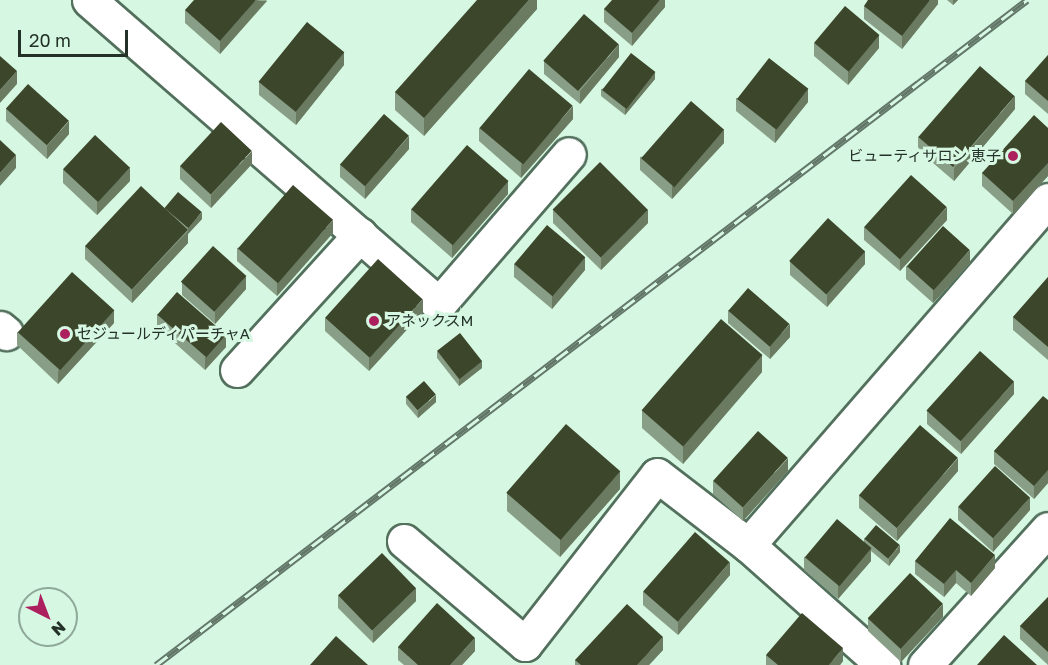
<!DOCTYPE html>
<html>
<head>
<meta charset="utf-8">
<style>
  body { margin:0 }
  #map { position:relative; width:1048px; height:665px; overflow:hidden; background:#d6f7e1; font-family:"Golos Text","Noto Sans JP",sans-serif }
  div>[style] { position:absolute }
  .roads { filter:drop-shadow(2px 0 #53705d) drop-shadow(-2px 0 #53705d) drop-shadow(0 2px #53705d) drop-shadow(0 -2px #53705d) }
  .minor>* { height:33px; margin:-16.5px; padding:0 16.5px; transform-origin:16.5px; border-radius:16.5px; background:#fff }
  .rail>* { height:7px; margin-top:-3.5px; transform-origin:0; background:repeating-linear-gradient(90deg,#d6f7e1 0 14px,#637769 0 28px); box-sizing:border-box; border-block:2px solid #637769 }
  .wall>* { inset:0; background:#899e86 }
  .shaded-wall>* { inset:0; background:#6a7b62 }
  .building>* { inset:0; background:#3c462b; transform-origin:0 0 }
  .dots>* { width:16px; height:16px; translate:-50% -50%; box-sizing:border-box; border:3px solid #d6f7e1; border-radius:50% }
  span { translate:-50% -50%; white-space:nowrap; text-align:center; line-height:1.15; -webkit-text-stroke:6px #d6f7e1; paint-order:stroke }
  .poi-label { font-size:15px; color:#243128 }
  .right { translate:-100% -50%; text-align:right }
  .left { translate:0 -50%; text-align:left }
  .north { position:absolute; left:18px; top:587px; width:60px; height:60px; box-sizing:border-box; background:#d6f7e1; border:2px solid #8fa897; border-radius:50%; rotate:138deg; font-size:16px; font-weight:700; line-height:24px; text-align:center; color:#243128 }
  .north::after { content:''; display:block; margin:auto; width:21px; height:27px; background:#ac205e; clip-path:polygon(50% 0,100% 100%,50% 72%,0 100%) }
  .scale { position:absolute; left:18px; top:30px; width:110px; height:27px; box-sizing:border-box; border:3px solid #243128; border-top:0; padding-left:8px; font-size:18px; line-height:21px; white-space:nowrap; color:#243128; -webkit-text-stroke:4px #d6f7e1; paint-order:stroke }
</style>
</head>
<body>
<div id="map">
  <div class="roads">
    <div class="minor">
      <i style="left:89px;top:0;width:464px;rotate:41deg"></i>
      <i style="left:439px;top:304px;width:198px;rotate:-49.1deg"></i>
      <i style="left:0;top:328px;width:8px;rotate:40deg"></i>
      <i style="left:237px;top:370px;width:183px;rotate:-47.7deg"></i>
      <i style="left:404px;top:541px;width:159px;rotate:40.4deg"></i>
      <i style="left:525px;top:644px;width:214px;rotate:-52deg"></i>
      <i style="left:657px;top:475px;width:115px;rotate:37.6deg"></i>
      <i style="left:748px;top:545px;width:181px;rotate:41.6deg"></i>
      <i style="left:748px;top:545px;width:457px;rotate:-49deg"></i>
      <i style="left:925px;top:665px;width:183px;rotate:-47.9deg"></i>
    </div>
  </div>
  <div class="rail">
    <i style="left:156px;top:665px;width:1096px;rotate:-37.36deg"></i>
  </div>
  <div class="wall">
    <i style="clip-path:polygon(267px 0,220px 54px,185px 23px,185px 10px)"></i>
    <i style="clip-path:polygon(537px 0,537px 9px,424px 136px,395px 110px,395px 92px)"></i>
    <i style="clip-path:polygon(665px 0,665px 7px,632px 46px,604px 22px,604px 9px)"></i>
    <i style="clip-path:polygon(938px 0,938px 4px,902px 49px,864px 19px,864px 6px)"></i>
    <i style="clip-path:polygon(947px 0,958px 0,953px 5px)"></i>
    <i style="clip-path:polygon(814px 43px,879px 48px,848px 85px,814px 56px)"></i>
    <i style="clip-path:polygon(1048px 55px,1048px 114px,1025px 94px,1025px 81px)"></i>
    <i style="clip-path:polygon(619px 57px,580px 104px,544px 74px,544px 61px)"></i>
    <i style="clip-path:polygon(344px 65px,296px 125px,259px 95px,259px 82px)"></i>
    <i style="clip-path:polygon(655px 79px,625px 115px,601px 96px,601px 89px)"></i>
    <i style="clip-path:polygon(736px 98px,808px 102px,775px 143px,736px 111px)"></i>
    <i style="clip-path:polygon(6px 108px,69px 134px,47px 159px,6px 121px)"></i>
    <i style="clip-path:polygon(1015px 109px,954px 181px,918px 150px,918px 137px)"></i>
    <i style="clip-path:polygon(573px 119px,521px 178px,479px 141px,479px 128px)"></i>
    <i style="clip-path:polygon(1048px 128px,1048px 176px,1013px 214px,982px 186px,982px 173px)"></i>
    <i style="clip-path:polygon(724px 143px,672px 199px,640px 170px,640px 157px)"></i>
    <i style="clip-path:polygon(409px 149px,365px 199px,340px 177px,340px 164px)"></i>
    <i style="clip-path:polygon(252px 164px,211px 208px,180px 179px,180px 166px)"></i>
    <i style="clip-path:polygon(63px 170px,130px 181px,97px 215px,63px 183px)"></i>
    <i style="clip-path:polygon(508px 194px,452px 258px,411px 222px,411px 209px)"></i>
    <i style="clip-path:polygon(165px 208px,202px 219px,188px 234px,188px 243px,132px 303px,85px 259px,85px 246px)"></i>
    <i style="clip-path:polygon(553px 210px,648px 223px,601px 270px,553px 223px)"></i>
    <i style="clip-path:polygon(947px 220px,900px 271px,864px 240px,864px 227px)"></i>
    <i style="clip-path:polygon(333px 233px,277px 296px,237px 261px,237px 248px)"></i>
    <i style="clip-path:polygon(790px 262px,865px 264px,827px 307px,790px 275px)"></i>
    <i style="clip-path:polygon(970px 263px,933px 303px,906px 279px,906px 266px)"></i>
    <i style="clip-path:polygon(514px 264px,585px 270px,552px 309px,514px 277px)"></i>
    <i style="clip-path:polygon(1048px 277px,1048px 360px,1013px 330px,1013px 317px)"></i>
    <i style="clip-path:polygon(182px 282px,246px 289px,215px 324px,182px 295px)"></i>
    <i style="clip-path:polygon(728px 310px,790px 337px,770px 359px,728px 323px)"></i>
    <i style="clip-path:polygon(423px 312px,369px 371px,325px 331px,325px 318px)"></i>
    <i style="clip-path:polygon(157px 314px,226px 347px,205px 370px,157px 327px)"></i>
    <i style="clip-path:polygon(114px 323px,58px 384px,17px 345px,17px 332px)"></i>
    <i style="clip-path:polygon(437px 351px,482px 368px,459px 386px,437px 358px)"></i>
    <i style="clip-path:polygon(762px 372px,683px 464px,642px 428px,642px 411px)"></i>
    <i style="clip-path:polygon(1014px 394px,961px 454px,927px 424px,927px 411px)"></i>
    <i style="clip-path:polygon(406px 397px,436px 402px,418px 418px,406px 404px)"></i>
    <i style="clip-path:polygon(1048px 400px,1048px 483px,1034px 499px,994px 464px,994px 451px)"></i>
    <i style="clip-path:polygon(788px 471px,743px 521px,713px 494px,713px 481px)"></i>
    <i style="clip-path:polygon(958px 471px,897px 541px,859px 508px,859px 495px)"></i>
    <i style="clip-path:polygon(620px 489px,560px 557px,507px 511px,507px 493px)"></i>
    <i style="clip-path:polygon(958px 507px,1030px 510px,993px 552px,958px 520px)"></i>
    <i style="clip-path:polygon(864px 538px,900px 552px,889px 566px,871px 551px,871px 561px,838px 599px,804px 570px,804px 557px,864px 543px)"></i>
    <i style="clip-path:polygon(915px 561px,995px 568px,971px 596px,956px 583px,944px 597px,915px 574px)"></i>
    <i style="clip-path:polygon(730px 575px,678px 635px,643px 605px,643px 592px)"></i>
    <i style="clip-path:polygon(338px 595px,416px 601px,373px 643px,338px 608px)"></i>
    <i style="clip-path:polygon(1048px 597px,1048px 665px,1020px 639px,1020px 626px)"></i>
    <i style="clip-path:polygon(943px 617px,901px 662px,868px 631px,868px 618px)"></i>
    <i style="clip-path:polygon(398px 647px,475px 651px,462px 665px,404px 665px,398px 660px)"></i>
    <i style="clip-path:polygon(663px 650px,649px 665px,575px 665px,575px 660px)"></i>
    <i style="clip-path:polygon(766px 655px,843px 661px,840px 665px,766px 665px)"></i>
  </div>
  <div class="shaded-wall">
    <i style="clip-path:polygon(256px 0,267px 1px,220px 54px,220px 41px)"></i>
    <i style="clip-path:polygon(529px 0,537px 0,537px 9px,424px 136px,424px 118px)"></i>
    <i style="clip-path:polygon(660px 0,665px 0,665px 7px,632px 46px,632px 33px)"></i>
    <i style="clip-path:polygon(930px 0,938px 0,938px 4px,902px 49px,902px 36px)"></i>
    <i style="clip-path:polygon(953px 0,958px 0,953px 5px)"></i>
    <i style="clip-path:polygon(879px 35px,879px 48px,848px 85px,848px 72px)"></i>
    <i style="clip-path:polygon(619px 44px,619px 57px,580px 104px,580px 91px)"></i>
    <i style="clip-path:polygon(344px 52px,344px 65px,296px 125px,296px 112px)"></i>
    <i style="clip-path:polygon(17px 71px,17px 84px,0 103px,0 90px)"></i>
    <i style="clip-path:polygon(655px 72px,655px 79px,625px 115px,625px 109px)"></i>
    <i style="clip-path:polygon(808px 89px,808px 102px,775px 143px,775px 130px)"></i>
    <i style="clip-path:polygon(1015px 96px,1015px 109px,954px 181px,954px 168px)"></i>
    <i style="clip-path:polygon(573px 106px,573px 119px,521px 178px,521px 165px)"></i>
    <i style="clip-path:polygon(69px 121px,69px 134px,47px 159px,47px 146px)"></i>
    <i style="clip-path:polygon(724px 130px,724px 143px,672px 199px,672px 186px)"></i>
    <i style="clip-path:polygon(409px 136px,409px 149px,365px 199px,365px 186px)"></i>
    <i style="clip-path:polygon(252px 151px,252px 164px,211px 208px,211px 195px)"></i>
    <i style="clip-path:polygon(16px 155px,16px 168px,0 186px,0 173px)"></i>
    <i style="clip-path:polygon(1048px 163px,1048px 176px,1013px 214px,1013px 201px)"></i>
    <i style="clip-path:polygon(130px 168px,130px 181px,97px 215px,97px 202px)"></i>
    <i style="clip-path:polygon(508px 181px,508px 194px,452px 258px,452px 245px)"></i>
    <i style="clip-path:polygon(947px 207px,947px 220px,900px 271px,900px 258px)"></i>
    <i style="clip-path:polygon(648px 210px,648px 223px,601px 270px,601px 257px)"></i>
    <i style="clip-path:polygon(202px 212px,202px 219px,188px 234px,188px 243px,132px 303px,132px 290px,188px 231px,188px 228px)"></i>
    <i style="clip-path:polygon(333px 220px,333px 233px,277px 296px,277px 283px)"></i>
    <i style="clip-path:polygon(970px 250px,970px 263px,933px 303px,933px 290px)"></i>
    <i style="clip-path:polygon(865px 251px,865px 264px,827px 307px,827px 294px)"></i>
    <i style="clip-path:polygon(585px 257px,585px 270px,552px 309px,552px 296px)"></i>
    <i style="clip-path:polygon(246px 276px,246px 289px,215px 324px,215px 311px)"></i>
    <i style="clip-path:polygon(423px 299px,423px 312px,369px 371px,369px 358px)"></i>
    <i style="clip-path:polygon(114px 310px,114px 323px,58px 384px,58px 371px)"></i>
    <i style="clip-path:polygon(790px 324px,790px 337px,770px 359px,770px 346px)"></i>
    <i style="clip-path:polygon(226px 334px,226px 347px,205px 370px,205px 357px)"></i>
    <i style="clip-path:polygon(762px 355px,762px 372px,683px 464px,683px 446px)"></i>
    <i style="clip-path:polygon(482px 361px,482px 368px,459px 386px,459px 379px)"></i>
    <i style="clip-path:polygon(1014px 382px,1014px 394px,961px 454px,961px 441px)"></i>
    <i style="clip-path:polygon(436px 395px,436px 402px,418px 418px,418px 411px)"></i>
    <i style="clip-path:polygon(788px 458px,788px 471px,743px 521px,743px 508px)"></i>
    <i style="clip-path:polygon(958px 458px,958px 471px,897px 541px,897px 528px)"></i>
    <i style="clip-path:polygon(1048px 470px,1048px 483px,1034px 499px,1034px 486px)"></i>
    <i style="clip-path:polygon(620px 471px,620px 489px,560px 557px,560px 539px)"></i>
    <i style="clip-path:polygon(1030px 497px,1030px 510px,993px 552px,993px 539px)"></i>
    <i style="clip-path:polygon(900px 545px,900px 552px,889px 566px,889px 559px)"></i>
    <i style="clip-path:polygon(871px 548px,871px 561px,838px 599px,838px 586px)"></i>
    <i style="clip-path:polygon(995px 555px,995px 568px,971px 596px,971px 583px)"></i>
    <i style="clip-path:polygon(730px 562px,730px 575px,678px 635px,678px 622px)"></i>
    <i style="clip-path:polygon(956px 570px,956px 583px,944px 597px,944px 584px)"></i>
    <i style="clip-path:polygon(416px 588px,416px 601px,373px 643px,373px 630px)"></i>
    <i style="clip-path:polygon(943px 604px,943px 617px,901px 662px,901px 649px)"></i>
    <i style="clip-path:polygon(663px 637px,663px 650px,649px 665px,637px 665px)"></i>
    <i style="clip-path:polygon(475px 638px,475px 651px,462px 665px,450px 665px)"></i>
    <i style="clip-path:polygon(843px 648px,843px 661px,840px 665px,829px 665px)"></i>
  </div>
  <div class="building">
    <i style="clip-path:polygon(194px 0,256px 0,220px 41px,185px 10px)"></i>
    <i style="clip-path:polygon(477px 0,529px 0,424px 118px,395px 92px)"></i>
    <i style="clip-path:polygon(612px 0,660px 0,632px 33px,604px 9px)"></i>
    <i style="clip-path:polygon(868px 0,930px 0,902px 36px,864px 6px)"></i>
    <i style="left:845px;top:6px;width:45px;height:48px;rotate:40deg"></i>
    <i style="left:584px;top:14px;width:46px;height:62px;rotate:41deg"></i>
    <i style="left:307px;top:22px;width:48px;height:77px;rotate:39deg"></i>
    <i style="left:631px;top:53px;width:31px;height:47px;rotate:38deg"></i>
    <i style="clip-path:polygon(1048px 55px,1048px 101px,1025px 81px)"></i>
    <i style="clip-path:polygon(0 56px,17px 71px,0 90px)"></i>
    <i style="left:769px;top:58px;width:50px;height:52px;rotate:38deg"></i>
    <i style="left:980px;top:66px;width:46px;height:94px;rotate:41deg"></i>
    <i style="left:529px;top:69px;width:57px;height:77px;rotate:40deg"></i>
    <i style="left:28px;top:84px;width:55px;height:33px;rotate:42deg"></i>
    <i style="left:691px;top:101px;width:44px;height:76px;rotate:41deg"></i>
    <i style="left:384px;top:114px;width:33px;height:67px;rotate:41deg"></i>
    <i style="clip-path:polygon(1034px 115px,1048px 128px,1048px 163px,1013px 201px,982px 173px)"></i>
    <i style="left:221px;top:122px;width:42px;height:60px;rotate:43deg"></i>
    <i style="left:95px;top:135px;width:48px;height:47px;rotate:43deg"></i>
    <i style="clip-path:polygon(0 140px,16px 155px,0 173px)"></i>
    <i style="left:467px;top:145px;width:55px;height:85px;rotate:41deg"></i>
    <i style="left:600px;top:162px;width:68px;height:67px;rotate:45deg"></i>
    <i style="left:911px;top:175px;width:48px;height:70px;rotate:42deg"></i>
    <i style="left:293px;top:185px;width:53px;height:84px;rotate:41deg"></i>
    <i style="left:141px;top:186px;width:64px;height:82px;rotate:43deg"></i>
    <i style="left:178px;top:192px;width:31px;height:21px;rotate:40deg"></i>
    <i style="left:828px;top:218px;width:50px;height:58px;rotate:42deg"></i>
    <i style="left:547px;top:225px;width:50px;height:51px;rotate:40deg"></i>
    <i style="left:943px;top:226px;width:36px;height:54px;rotate:42deg"></i>
    <i style="left:213px;top:246px;width:45px;height:48px;rotate:42deg"></i>
    <i style="left:378px;top:259px;width:60px;height:79px;rotate:42deg"></i>
    <i style="left:72px;top:272px;width:57px;height:81px;rotate:42deg"></i>
    <i style="clip-path:polygon(1048px 277px,1048px 347px,1013px 317px)"></i>
    <i style="left:748px;top:288px;width:55px;height:30px;rotate:41deg"></i>
    <i style="left:177px;top:292px;width:65px;height:30px;rotate:41deg"></i>
    <i style="left:721px;top:319px;width:55px;height:121px;rotate:41deg"></i>
    <i style="left:460px;top:333px;width:36px;height:29px;rotate:52deg"></i>
    <i style="left:980px;top:351px;width:46px;height:80px;rotate:42deg"></i>
    <i style="left:424px;top:381px;width:18px;height:24px;rotate:49deg"></i>
    <i style="clip-path:polygon(1043px 396px,1048px 400px,1048px 470px,1034px 486px,994px 451px)"></i>
    <i style="left:566px;top:424px;width:72px;height:91px;rotate:41deg"></i>
    <i style="left:920px;top:425px;width:50px;height:93px;rotate:41deg"></i>
    <i style="left:758px;top:431px;width:40px;height:67px;rotate:42deg"></i>
    <i style="left:995px;top:466px;width:47px;height:55px;rotate:42deg"></i>
    <i style="clip-path:polygon(950px 518px,995px 555px,971px 583px,956px 570px,944px 584px,915px 561px)"></i>
    <i style="left:837px;top:519px;width:45px;height:50px;rotate:40deg"></i>
    <i style="left:876px;top:525px;width:31px;height:18px;rotate:40deg"></i>
    <i style="left:695px;top:532px;width:46px;height:79px;rotate:41deg"></i>
    <i style="left:382px;top:553px;width:49px;height:61px;rotate:46deg"></i>
    <i style="left:910px;top:573px;width:45px;height:62px;rotate:43deg"></i>
    <i style="clip-path:polygon(1048px 597px,1048px 652px,1020px 626px)"></i>
    <i style="clip-path:polygon(437px 603px,475px 638px,450px 665px,418px 665px,398px 647px)"></i>
    <i style="clip-path:polygon(627px 604px,663px 637px,637px 665px,581px 665px,575px 660px)"></i>
    <i style="clip-path:polygon(802px 613px,843px 648px,829px 665px,778px 665px,766px 655px)"></i>
    <i style="clip-path:polygon(1004px 635px,1037px 665px,977px 665px)"></i>
    <i style="clip-path:polygon(336px 636px,368px 665px,310px 665px)"></i>
  </div>
  <div class="dots">
    <i style="left:1013px;top:156px;background:#ac205e"></i>
    <i style="left:374px;top:321px;background:#ac205e"></i>
    <i style="left:65px;top:334px;background:#ac205e"></i>
  </div>
  <div class="poi-label">
    <span class="right" style="left:1001px;top:156px">ビューティサロン 恵子</span>
    <span class="left" style="left:386px;top:321px">アネックスM</span>
    <span class="left" style="left:77px;top:334px">セジュールディパーチャA</span>
  </div>
  <div class="north">N</div>
  <div class="scale">20 m</div>
</div>
</body>
</html>
